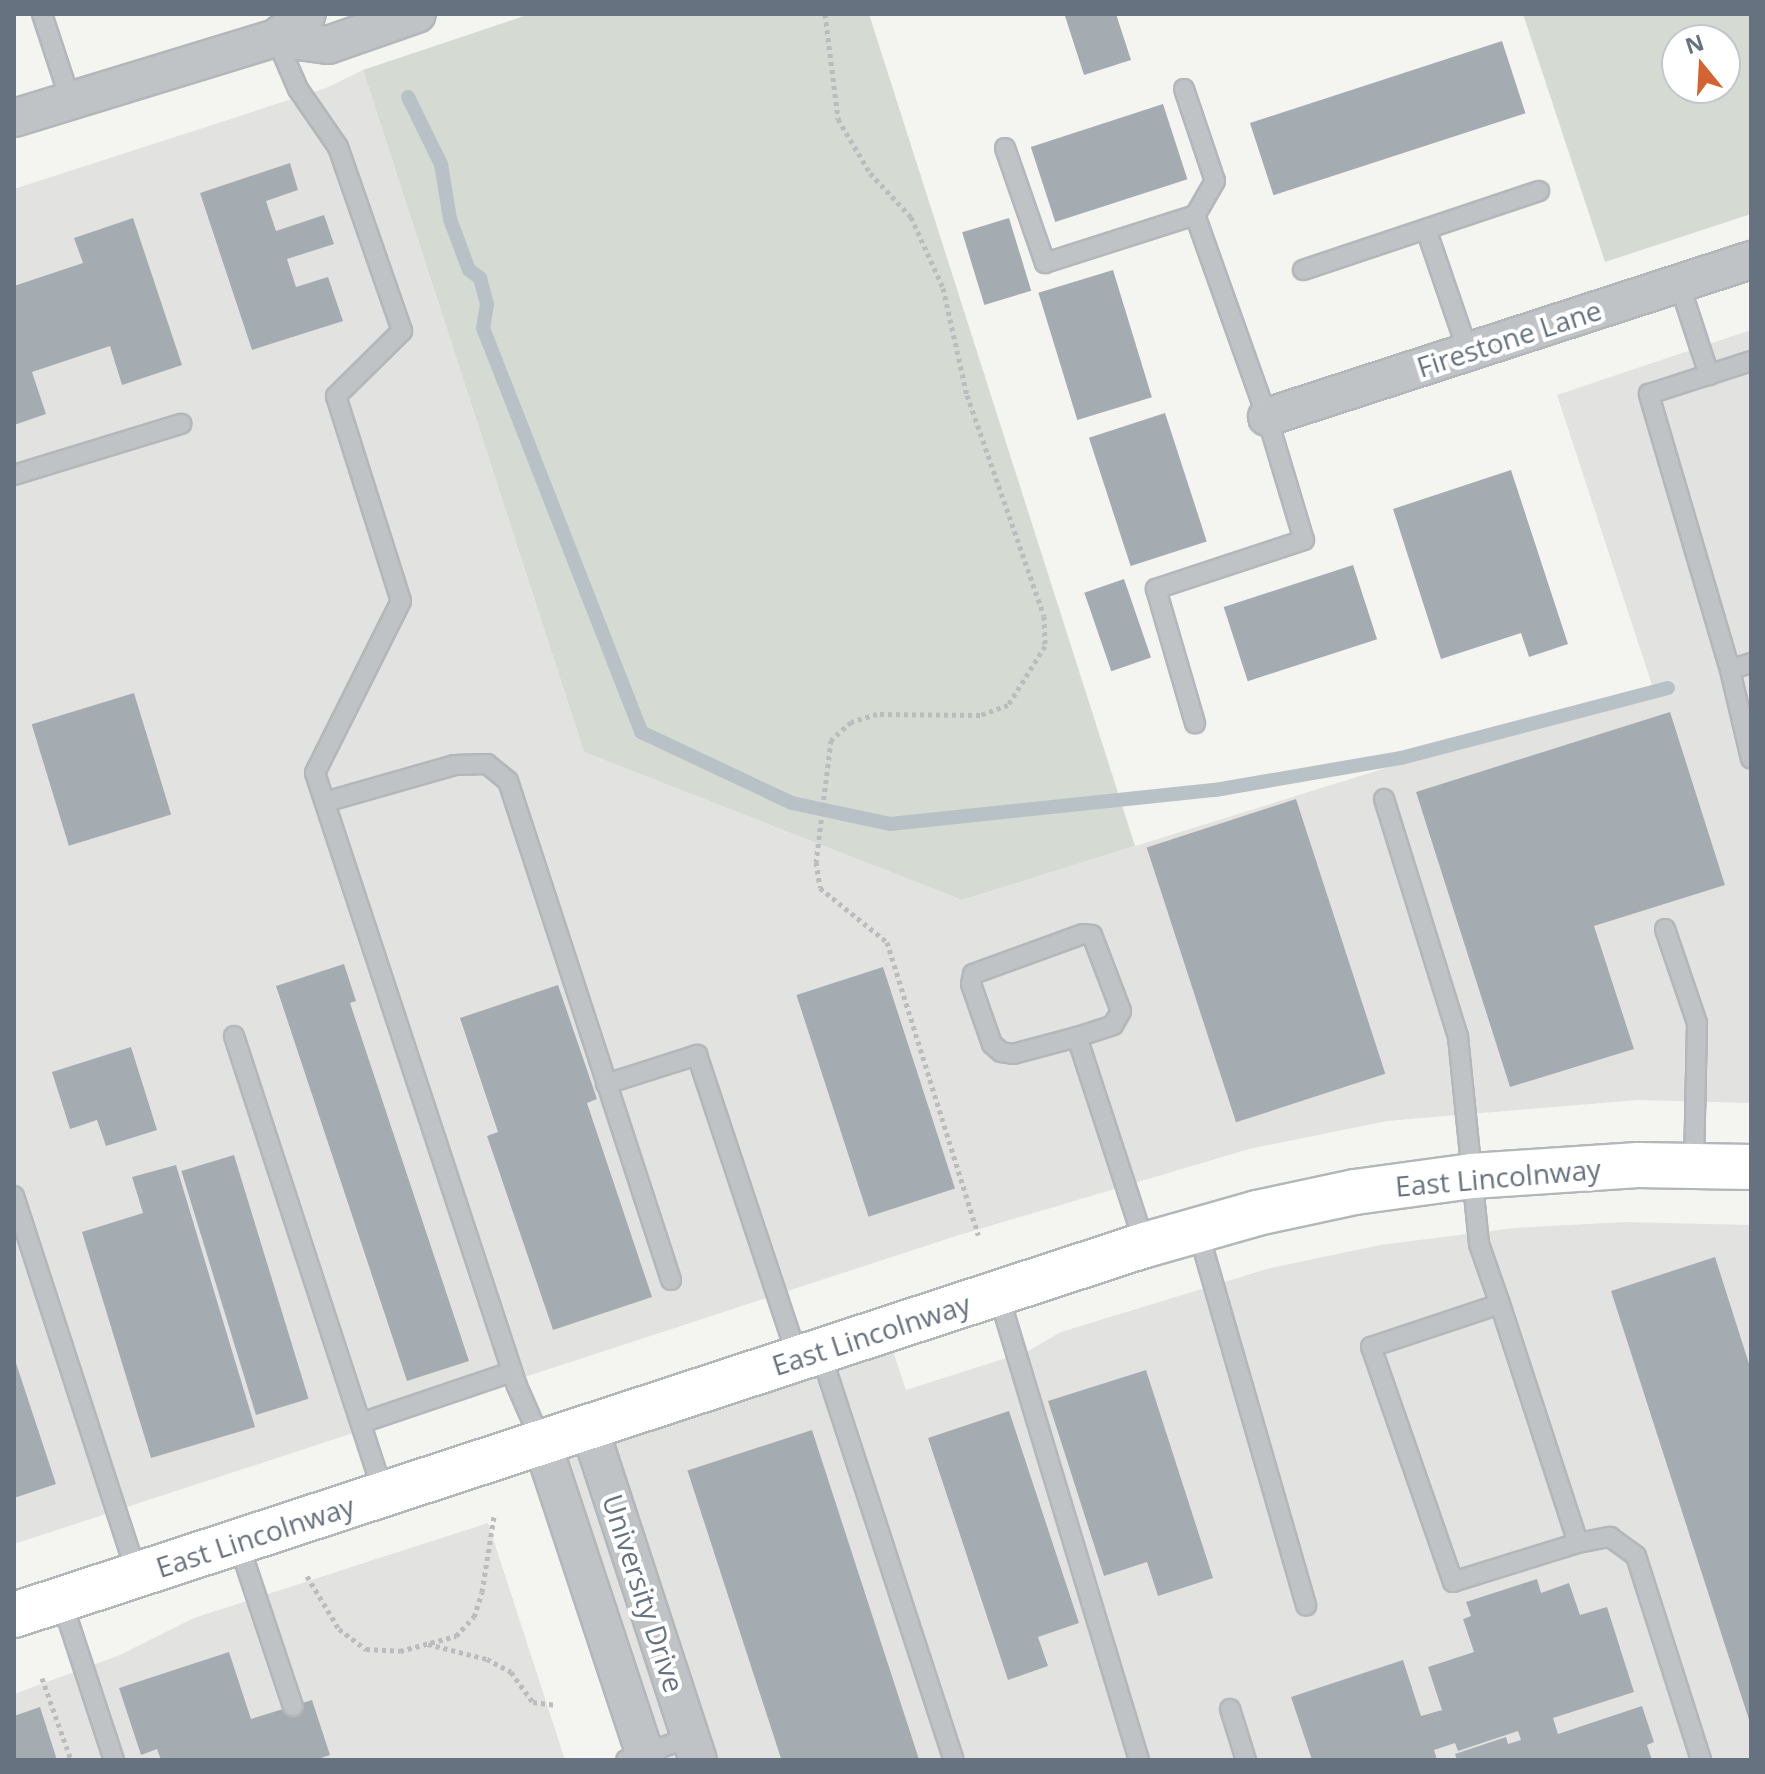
<!DOCTYPE html>
<html>
<head>
<meta charset="utf-8">
<style>
  body { margin:0 }
  #map { position:relative; width:1765px; height:1774px; overflow:hidden; background:#f4f4f1; font-family:"Open Sans",sans-serif }
  div>[style] { position:absolute }
  .built>* { inset:0; background:#e2e3e1 }
  .green>* { inset:0; background:#d5dbd2 }
  .stream>* { height:14px; margin:-7px; padding:0 7px; transform-origin:7px; border-radius:7px; background:#b8c1c6 }
  .building>* { inset:0; background:#a5acb1; transform-origin:0 0 }
  .path>* { height:5px; margin-top:-2.5px; transform-origin:0; background:repeating-linear-gradient(90deg,#babcbe 0 4px,transparent 0 8px) }
  .roads { filter:drop-shadow(2px 0 #b4b7ba) drop-shadow(-2px 0 #b4b7ba) drop-shadow(0 2px #b4b7ba) drop-shadow(0 -2px #b4b7ba) }
  .service>* { height:18px; margin:-9px; padding:0 9px; transform-origin:9px; border-radius:9px; background:#c0c3c6 }
  .minor>* { height:36px; margin:-18px; padding:0 18px; transform-origin:18px; border-radius:18px; background:#c0c3c6 }
  .primary>* { height:44px; margin:-22px; padding:0 22px; transform-origin:22px; border-radius:22px; background:#fff }
  span { translate:-50% -50%; white-space:nowrap; text-align:center; line-height:1.15; -webkit-text-stroke:8px #fff; paint-order:stroke }
  .street-label { font-size:28px; color:#66727f }
  .frame { position:absolute; inset:0; border:16px solid #66727f; pointer-events:none }
  .north { position:absolute; left:1661px; top:24px; width:80px; height:80px; box-sizing:border-box; background:#fff; border:2px solid #c2c7cc; border-radius:50%; rotate:342deg; font-size:22px; font-weight:700; line-height:32px; text-align:center; color:#66727f }
  .north::after { content:''; display:block; margin:auto; width:28px; height:36px; background:#d36332; clip-path:polygon(50% 0,100% 100%,50% 72%,0 100%) }
</style>
</head>
<body>
<div id="map">
  <div class="built">
    <i style="clip-path:polygon(363px 70px,584px 752px,962px 900px,1652px 685px,1557px 395px,1751px 330px,1751px 1103px,1638px 1100px,1387px 1121px,1249px 1149px,956px 1236px,14px 1544px,14px 189px,326px 88px)"></i>
    <i style="clip-path:polygon(1625px 1222px,1751px 1225px,1751px 1760px,647px 1760px,542px 1443px,886px 1330px,906px 1390px,1028px 1351px,1061px 1332px,1267px 1269px,1380px 1245px,1514px 1228px)"></i>
    <i style="clip-path:polygon(488px 1523px,565px 1760px,14px 1760px,14px 1694px,120px 1655px,194px 1618px)"></i>
  </div>
  <div class="green">
    <i style="clip-path:polygon(530px 14px,869px 14px,1135px 846px,962px 900px,584px 752px,363px 70px)"></i>
    <i style="clip-path:polygon(evenodd,1523px 14px,1751px 14px,1751px 214px,1605px 262px,1523px 14px,1677px 40px,1725px 40px,1725px 88px,1677px 88px,1677px 40px)"></i>
  </div>
  <div class="stream">
    <i style="left:408px;top:97px;width:75px;rotate:63.8deg"></i>
    <i style="left:441px;top:164px;width:56px;rotate:80.7deg"></i>
    <i style="left:450px;top:219px;width:54px;rotate:69.6deg"></i>
    <i style="left:469px;top:270px;width:14px;rotate:36deg"></i>
    <i style="left:480px;top:278px;width:27px;rotate:75deg"></i>
    <i style="left:487px;top:304px;width:24px;rotate:99deg"></i>
    <i style="left:483px;top:328px;width:434px;rotate:68.6deg"></i>
    <i style="left:641px;top:732px;width:167px;rotate:25.2deg"></i>
    <i style="left:792px;top:803px;width:100px;rotate:12.1deg"></i>
    <i style="left:890px;top:824px;width:327px;rotate:-6deg"></i>
    <i style="left:1215px;top:790px;width:189px;rotate:-9.8deg"></i>
    <i style="left:1401px;top:758px;width:276px;rotate:-14.7deg"></i>
  </div>
  <div class="building">
    <i style="clip-path:polygon(1072px 14px,1116px 14px,1131px 60px,1084px 75px,1065px 16px)"></i>
    <i style="left:1502px;top:41px;width:76px;height:265px;rotate:72deg"></i>
    <i style="left:1163px;top:104px;width:79px;height:139px;rotate:72deg"></i>
    <i style="clip-path:polygon(290px 163px,298px 190px,266px 201px,276px 231px,324px 215px,334px 244px,287px 259px,296px 287px,328px 277px,343px 321px,252px 350px,200px 193px)"></i>
    <i style="clip-path:polygon(133px 218px,182px 365px,122px 385px,110px 346px,32px 372px,46px 414px,14px 425px,14px 286px,83px 263px,74px 238px)"></i>
    <i style="left:1009px;top:218px;width:76px;height:49px;rotate:73deg"></i>
    <i style="left:1113px;top:270px;width:133px;height:78px;rotate:73deg"></i>
    <i style="left:1165px;top:413px;width:135px;height:80px;rotate:72deg"></i>
    <i style="clip-path:polygon(1511px 470px,1568px 644px,1529px 657px,1521px 633px,1441px 659px,1393px 509px)"></i>
    <i style="left:1353px;top:565px;width:78px;height:136px;rotate:72deg"></i>
    <i style="left:1124px;top:579px;width:83px;height:42px;rotate:71deg"></i>
    <i style="left:134px;top:693px;width:127px;height:107px;rotate:73deg"></i>
    <i style="clip-path:polygon(1670px 712px,1725px 885px,1594px 926px,1634px 1049px,1510px 1087px,1416px 792px)"></i>
    <i style="left:1296px;top:799px;width:289px;height:157px;rotate:72deg"></i>
    <i style="clip-path:polygon(344px 964px,356px 1001px,350px 1003px,469px 1361px,407px 1381px,276px 986px)"></i>
    <i style="left:883px;top:967px;width:233px;height:91px;rotate:72deg"></i>
    <i style="clip-path:polygon(558px 985px,597px 1099px,587px 1103px,652px 1297px,553px 1330px,487px 1136px,498px 1132px,460px 1018px)"></i>
    <i style="clip-path:polygon(131px 1047px,157px 1130px,106px 1146px,97px 1120px,70px 1129px,52px 1072px)"></i>
    <i style="left:234px;top:1155px;width:255px;height:55px;rotate:73deg"></i>
    <i style="clip-path:polygon(176px 1165px,255px 1427px,151px 1458px,82px 1232px,143px 1213px,132px 1177px)"></i>
    <i style="clip-path:polygon(1715px 1257px,1751px 1370px,1750px 1723px,1611px 1291px)"></i>
    <i style="clip-path:polygon(14px 1357px,56px 1484px,14px 1498px)"></i>
    <i style="clip-path:polygon(1146px 1370px,1213px 1578px,1158px 1596px,1147px 1562px,1104px 1576px,1048px 1401px)"></i>
    <i style="clip-path:polygon(1009px 1411px,1079px 1623px,1038px 1637px,1048px 1666px,1008px 1680px,928px 1438px)"></i>
    <i style="left:812px;top:1430px;width:348px;height:131px;rotate:72deg"></i>
    <i style="clip-path:polygon(1537px 1579px,1541px 1593px,1569px 1583px,1580px 1615px,1607px 1607px,1634px 1692px,1553px 1718px,1558px 1734px,1642px 1706px,1654px 1742px,1647px 1745px,1652px 1760px,1457px 1760px,1455px 1754px,1506px 1737px,1508px 1744px,1521px 1740px,1518px 1731px,1458px 1751px,1455px 1743px,1434px 1750px,1437px 1760px,1312px 1760px,1291px 1697px,1403px 1660px,1421px 1716px,1442px 1710px,1428px 1667px,1474px 1652px,1463px 1619px,1471px 1616px,1466px 1602px)"></i>
    <i style="clip-path:polygon(229px 1652px,251px 1719px,312px 1700px,330px 1755px,315px 1760px,161px 1760px,157px 1749px,141px 1755px,119px 1688px)"></i>
    <i style="clip-path:polygon(40px 1707px,57px 1760px,14px 1760px,14px 1716px)"></i>
  </div>
  <div class="path">
    <i style="left:825px;top:14px;width:106px;rotate:82.9deg"></i>
    <i style="left:838px;top:119px;width:63px;rotate:59.3deg"></i>
    <i style="left:870px;top:173px;width:60px;rotate:47deg"></i>
    <i style="left:911px;top:217px;width:78px;rotate:65.7deg"></i>
    <i style="left:943px;top:288px;width:110px;rotate:77.4deg"></i>
    <i style="left:967px;top:395px;width:234px;rotate:70.8deg"></i>
    <i style="left:1044px;top:616px;width:30px;rotate:88deg"></i>
    <i style="left:1045px;top:646px;width:70px;rotate:122.1deg"></i>
    <i style="left:1008px;top:705px;width:30px;rotate:160deg"></i>
    <i style="left:980px;top:715px;width:103px;rotate:-179.4deg"></i>
    <i style="left:877px;top:714px;width:27px;rotate:163deg"></i>
    <i style="left:851px;top:722px;width:27px;rotate:138deg"></i>
    <i style="left:831px;top:740px;width:123px;rotate:97deg"></i>
    <i style="left:816px;top:862px;width:26px;rotate:81deg"></i>
    <i style="left:820px;top:888px;width:86px;rotate:38.9deg"></i>
    <i style="left:887px;top:942px;width:307px;rotate:72.7deg"></i>
    <i style="left:307px;top:1576px;width:62px;rotate:58.9deg"></i>
    <i style="left:339px;top:1629px;width:34px;rotate:37deg"></i>
    <i style="left:366px;top:1649px;width:34px;rotate:3deg"></i>
    <i style="left:400px;top:1651px;width:58px;rotate:-15deg"></i>
    <i style="left:456px;top:1636px;width:26px;rotate:-47deg"></i>
    <i style="left:474px;top:1617px;width:26px;rotate:-72deg"></i>
    <i style="left:482px;top:1592px;width:77px;rotate:-81deg"></i>
    <i style="left:428px;top:1644px;width:61px;rotate:14.3deg"></i>
    <i style="left:487px;top:1659px;width:27px;rotate:28deg"></i>
    <i style="left:511px;top:1672px;width:37px;rotate:54deg"></i>
    <i style="left:533px;top:1702px;width:24px;rotate:7deg"></i>
    <i style="left:42px;top:1678px;width:87px;rotate:70.5deg"></i>
  </div>
  <div class="roads">
    <div class="service">
      <i style="left:42px;top:14px;width:89px;rotate:71.8deg"></i>
      <i style="left:276px;top:38px;width:56px;rotate:66.7deg"></i>
      <i style="left:298px;top:89px;width:70px;rotate:55.4deg"></i>
      <i style="left:338px;top:147px;width:195px;rotate:70.8deg"></i>
      <i style="left:402px;top:331px;width:93px;rotate:135.4deg"></i>
      <i style="left:336px;top:396px;width:215px;rotate:72.4deg"></i>
      <i style="left:401px;top:601px;width:192px;rotate:116.6deg"></i>
      <i style="left:315px;top:773px;width:645px;rotate:71.76deg"></i>
      <i style="left:517px;top:1386px;width:62px;rotate:66.3deg"></i>
      <i style="left:1184px;top:89px;width:97px;rotate:71.4deg"></i>
      <i style="left:1215px;top:181px;width:39px;rotate:120deg"></i>
      <i style="left:1005px;top:148px;width:122px;rotate:70.8deg"></i>
      <i style="left:1045px;top:263px;width:157px;rotate:-17.7deg"></i>
      <i style="left:1195px;top:215px;width:214px;rotate:70.4deg"></i>
      <i style="left:1267px;top:417px;width:128px;rotate:73.3deg"></i>
      <i style="left:1304px;top:540px;width:156px;rotate:161.7deg"></i>
      <i style="left:1156px;top:589px;width:140px;rotate:73.8deg"></i>
      <i style="left:1426px;top:229px;width:130px;rotate:71.1deg"></i>
      <i style="left:1303px;top:270px;width:249px;rotate:-18.5deg"></i>
      <i style="left:1679px;top:283px;width:97px;rotate:71.9deg"></i>
      <i style="left:14px;top:475px;width:175px;rotate:-17deg"></i>
      <i style="left:1751px;top:663px;width:22px;rotate:162deg"></i>
      <i style="left:1730px;top:670px;width:91px;rotate:76.7deg"></i>
      <i style="left:1730px;top:670px;width:288px;rotate:-106.4deg"></i>
      <i style="left:1649px;top:394px;width:107px;rotate:-17.9deg"></i>
      <i style="left:1384px;top:799px;width:249px;rotate:72.7deg"></i>
      <i style="left:1458px;top:1037px;width:208px;rotate:84.2deg"></i>
      <i style="left:1479px;top:1244px;width:64px;rotate:70.7deg"></i>
      <i style="left:1500px;top:1304px;width:251px;rotate:71.9deg"></i>
      <i style="left:1578px;top:1543px;width:131px;rotate:162.7deg"></i>
      <i style="left:1453px;top:1582px;width:249px;rotate:-109.2deg"></i>
      <i style="left:1371px;top:1347px;width:136px;rotate:-18.4deg"></i>
      <i style="left:325px;top:802px;width:135px;rotate:-15.9deg"></i>
      <i style="left:455px;top:765px;width:32px;rotate:-2deg"></i>
      <i style="left:487px;top:764px;width:27px;rotate:39deg"></i>
      <i style="left:508px;top:781px;width:525px;rotate:71.91deg"></i>
      <i style="left:1665px;top:929px;width:99px;rotate:71.2deg"></i>
      <i style="left:1697px;top:1023px;width:142px;rotate:91.2deg"></i>
      <i style="left:234px;top:1036px;width:482px;rotate:71.9deg"></i>
      <i style="left:1077px;top:1037px;width:38px;rotate:-18deg"></i>
      <i style="left:1113px;top:1025px;width:16px;rotate:-60deg"></i>
      <i style="left:1121px;top:1011px;width:81px;rotate:-110.9deg"></i>
      <i style="left:1092px;top:935px;width:9px;rotate:-174deg"></i>
      <i style="left:1083px;top:934px;width:117px;rotate:160deg"></i>
      <i style="left:973px;top:974px;width:10px;rotate:101deg"></i>
      <i style="left:971px;top:984px;width:64px;rotate:70.7deg"></i>
      <i style="left:992px;top:1044px;width:12px;rotate:42deg"></i>
      <i style="left:1001px;top:1052px;width:12px;rotate:9deg"></i>
      <i style="left:1013px;top:1054px;width:66px;rotate:-14.9deg"></i>
      <i style="left:1077px;top:1037px;width:219px;rotate:71.9deg"></i>
      <i style="left:606px;top:1084px;width:96px;rotate:-17.7deg"></i>
      <i style="left:697px;top:1055px;width:320px;rotate:71.6deg"></i>
      <i style="left:14px;top:1196px;width:398px;rotate:72deg"></i>
      <i style="left:1198px;top:1231px;width:390px;rotate:73.9deg"></i>
      <i style="left:998px;top:1293px;width:488px;rotate:73.2deg"></i>
      <i style="left:820px;top:1351px;width:430px;rotate:71.9deg"></i>
      <i style="left:361px;top:1423px;width:159px;rotate:-18.7deg"></i>
      <i style="left:238px;top:1542px;width:173px;rotate:71.5deg"></i>
      <i style="left:1578px;top:1543px;width:33px;rotate:-11deg"></i>
      <i style="left:1610px;top:1537px;width:32px;rotate:36deg"></i>
      <i style="left:1636px;top:1556px;width:214px;rotate:72.3deg"></i>
      <i style="left:61px;top:1599px;width:169px;rotate:71.8deg"></i>
      <i style="left:1230px;top:1709px;width:53px;rotate:72.6deg"></i>
      <i style="left:626px;top:1760px;width:69px;rotate:-19.5deg"></i>
    </div>
    <div class="minor">
      <i style="left:276px;top:38px;width:52px;rotate:7.7deg"></i>
      <i style="left:328px;top:45px;width:94px;rotate:-19.2deg"></i>
      <i style="left:14px;top:118px;width:274px;rotate:-17deg"></i>
      <i style="left:276px;top:38px;width:39px;rotate:-38deg"></i>
      <i style="left:1267px;top:417px;width:509px;rotate:-17.97deg"></i>
      <i style="left:589px;top:1427px;width:350px;rotate:71.9deg"></i>
      <i style="left:542px;top:1443px;width:334px;rotate:71.7deg"></i>
    </div>
    <div class="primary">
      <i style="left:14px;top:1615px;width:1190px;rotate:-18.12deg"></i>
      <i style="left:1145px;top:1245px;width:116px;rotate:-15.9deg"></i>
      <i style="left:1257px;top:1213px;width:100px;rotate:-12.1deg"></i>
      <i style="left:1355px;top:1192px;width:118px;rotate:-7.8deg"></i>
      <i style="left:1472px;top:1176px;width:166px;rotate:-3.8deg"></i>
      <i style="left:1638px;top:1165px;width:113px;rotate:1deg"></i>
    </div>
  </div>
  <div class="street-label">
    <span style="left:1509px;top:338px;rotate:-18deg">Firestone Lane</span>
    <span style="left:1498px;top:1177px;rotate:-5deg">East Lincolnway</span>
    <span style="left:871px;top:1334px;rotate:-18deg">East Lincolnway</span>
    <span style="left:255px;top:1536px;rotate:-18deg">East Lincolnway</span>
    <span style="left:644px;top:1593px;rotate:72deg">University Drive</span>
  </div>
  <div class="frame"></div>
  <div class="north">N</div>
</div>
</body>
</html>
